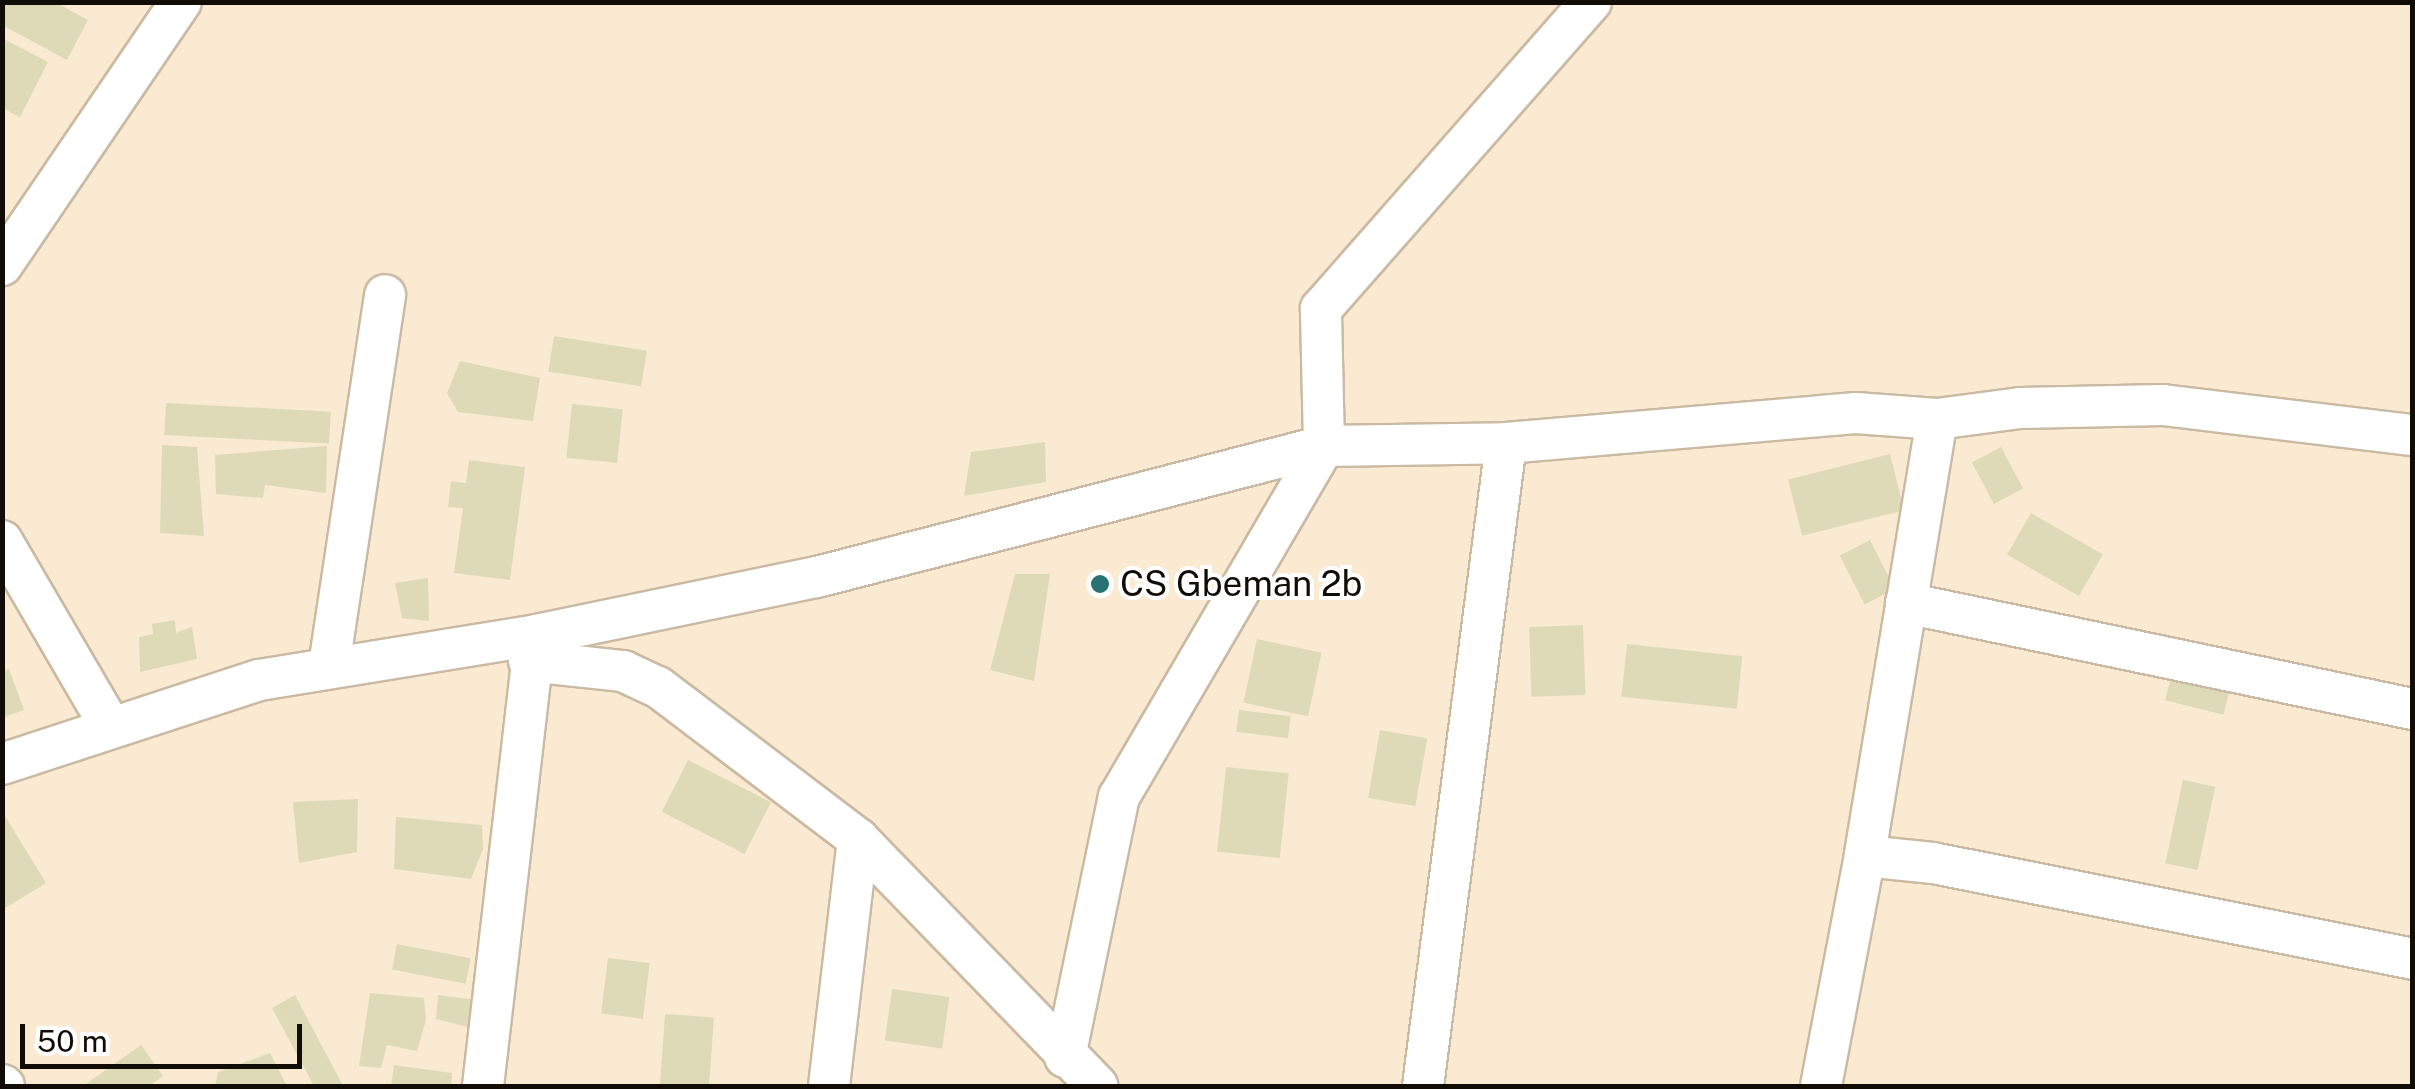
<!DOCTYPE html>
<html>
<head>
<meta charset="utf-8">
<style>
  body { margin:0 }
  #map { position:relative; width:2415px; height:1089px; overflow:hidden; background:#faead2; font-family:"Public Sans",sans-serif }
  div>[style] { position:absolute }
  .building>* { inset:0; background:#dedab8; transform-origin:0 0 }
  .roads { filter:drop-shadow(2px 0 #cabaa3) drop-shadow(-2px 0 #cabaa3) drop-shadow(0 2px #cabaa3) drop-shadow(0 -2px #cabaa3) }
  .minor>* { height:40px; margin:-20px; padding:0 20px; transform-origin:20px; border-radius:20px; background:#fff }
  .dots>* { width:28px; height:28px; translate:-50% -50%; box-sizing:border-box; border:5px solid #fff; border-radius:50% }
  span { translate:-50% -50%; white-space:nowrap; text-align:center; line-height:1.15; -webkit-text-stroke:8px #fff; paint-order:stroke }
  .poi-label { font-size:35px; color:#110c05 }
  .left { translate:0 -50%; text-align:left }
  .frame { position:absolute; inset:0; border:5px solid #110c05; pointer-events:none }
  .scale { position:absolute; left:20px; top:1024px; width:282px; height:45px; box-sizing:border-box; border:5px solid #110c05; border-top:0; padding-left:12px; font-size:30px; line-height:35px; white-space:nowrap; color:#110c05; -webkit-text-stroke:8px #fff; paint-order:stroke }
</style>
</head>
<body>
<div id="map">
  <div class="building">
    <i style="clip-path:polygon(2px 2px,55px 2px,88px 20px,67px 60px,2px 25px)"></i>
    <i style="clip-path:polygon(2px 38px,48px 62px,20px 117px,2px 108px)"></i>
    <i style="left:554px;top:336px;width:94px;height:36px;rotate:9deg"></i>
    <i style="clip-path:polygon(460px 361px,540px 378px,533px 421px,458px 412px,447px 393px)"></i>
    <i style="left:166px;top:403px;width:165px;height:32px;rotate:3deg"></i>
    <i style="left:572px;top:404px;width:51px;height:54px;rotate:6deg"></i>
    <i style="clip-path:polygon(1045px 442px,1046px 482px,964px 496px,971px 452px)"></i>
    <i style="clip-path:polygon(162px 445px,197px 447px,204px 536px,160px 533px)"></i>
    <i style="clip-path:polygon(327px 446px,326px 493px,265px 485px,263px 498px,216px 494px,215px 455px)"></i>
    <i style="left:2001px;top:447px;width:47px;height:33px;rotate:62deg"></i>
    <i style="left:1890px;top:454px;width:58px;height:105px;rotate:76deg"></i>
    <i style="clip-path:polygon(469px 460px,525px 467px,510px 580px,454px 573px,463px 508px,448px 507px,451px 481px,466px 483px)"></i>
    <i style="left:2031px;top:513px;width:83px;height:48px;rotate:30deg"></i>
    <i style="left:1870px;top:540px;width:55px;height:34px;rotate:63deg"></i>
    <i style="clip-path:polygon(1015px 574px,1050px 574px,1034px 681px,990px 670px)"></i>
    <i style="clip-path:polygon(428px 578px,429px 621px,402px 618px,395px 583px)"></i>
    <i style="clip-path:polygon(175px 620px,176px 633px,192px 627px,197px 659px,140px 672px,139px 637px,153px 634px,152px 624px)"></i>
    <i style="left:1583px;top:625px;width:70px;height:54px;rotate:88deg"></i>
    <i style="left:1257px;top:639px;width:66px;height:65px;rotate:12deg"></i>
    <i style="left:1627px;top:644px;width:116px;height:53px;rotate:6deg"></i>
    <i style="clip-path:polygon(9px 669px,24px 710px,2px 718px,2px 672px)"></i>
    <i style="left:2172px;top:673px;width:60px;height:28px;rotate:14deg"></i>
    <i style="left:1239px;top:710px;width:52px;height:22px;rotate:7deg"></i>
    <i style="left:1380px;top:730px;width:48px;height:69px;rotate:10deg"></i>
    <i style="left:688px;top:760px;width:93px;height:58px;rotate:27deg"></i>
    <i style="left:1226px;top:767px;width:63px;height:85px;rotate:6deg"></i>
    <i style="left:2183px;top:780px;width:33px;height:85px;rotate:12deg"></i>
    <i style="clip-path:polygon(358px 799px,357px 852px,299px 863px,293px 802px)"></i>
    <i style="clip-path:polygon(2px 811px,46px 883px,2px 910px)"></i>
    <i style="clip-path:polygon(396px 817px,482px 825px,483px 849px,471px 879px,394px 869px)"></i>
    <i style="left:397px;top:944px;width:75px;height:26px;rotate:11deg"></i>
    <i style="left:608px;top:958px;width:42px;height:56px;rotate:7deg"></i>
    <i style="left:892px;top:989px;width:58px;height:52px;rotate:8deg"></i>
    <i style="clip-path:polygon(370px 993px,424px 998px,426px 1020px,417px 1051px,387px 1045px,381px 1068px,359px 1066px)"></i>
    <i style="clip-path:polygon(295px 995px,343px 1086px,314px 1086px,272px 1008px)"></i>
    <i style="clip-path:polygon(438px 995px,477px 1000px,472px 1028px,436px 1019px)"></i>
    <i style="left:665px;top:1014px;width:49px;height:72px;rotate:4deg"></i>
    <i style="clip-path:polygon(141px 1045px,163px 1076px,149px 1086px,83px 1086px)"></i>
    <i style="clip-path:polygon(270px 1053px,287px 1086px,215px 1086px,218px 1072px)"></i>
    <i style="clip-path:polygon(394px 1065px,452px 1073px,451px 1086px,391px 1086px)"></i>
  </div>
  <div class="roads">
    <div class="minor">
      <i style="left:2px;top:265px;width:318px;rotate:-55.8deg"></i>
      <i style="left:1937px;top:419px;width:443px;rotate:99.4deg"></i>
      <i style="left:1865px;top:856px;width:68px;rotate:5.9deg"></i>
      <i style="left:1933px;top:863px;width:489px;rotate:11.3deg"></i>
      <i style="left:2px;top:541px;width:212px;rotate:59.7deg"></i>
      <i style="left:1906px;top:603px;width:517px;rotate:11.83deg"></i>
      <i style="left:529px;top:661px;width:95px;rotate:6.1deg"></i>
      <i style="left:623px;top:671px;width:38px;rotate:25deg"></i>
      <i style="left:658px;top:687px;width:251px;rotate:37.2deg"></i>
      <i style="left:858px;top:839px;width:344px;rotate:45.9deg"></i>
      <i style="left:329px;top:666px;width:375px;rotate:-81.4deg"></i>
      <i style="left:2px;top:764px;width:270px;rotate:-18.1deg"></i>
      <i style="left:259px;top:680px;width:281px;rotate:-9.2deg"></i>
      <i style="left:536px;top:635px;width:287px;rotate:-11.7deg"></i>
      <i style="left:817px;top:577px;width:524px;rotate:-14.49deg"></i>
      <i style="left:1324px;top:446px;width:182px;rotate:-0.9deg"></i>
      <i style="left:1506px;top:443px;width:351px;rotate:-4.9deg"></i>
      <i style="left:1856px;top:413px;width:81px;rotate:4.2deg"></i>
      <i style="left:1937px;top:419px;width:84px;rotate:-7.5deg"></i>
      <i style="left:2020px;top:408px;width:143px;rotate:-1.2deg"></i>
      <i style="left:2163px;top:405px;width:251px;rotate:6.9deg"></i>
      <i style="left:1065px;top:1057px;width:266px;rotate:-78.3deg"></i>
      <i style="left:1119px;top:797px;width:406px;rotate:-59.7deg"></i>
      <i style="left:1324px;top:446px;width:137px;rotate:-91.3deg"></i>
      <i style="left:1321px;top:309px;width:409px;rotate:-48.7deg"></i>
      <i style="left:2px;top:1085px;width:2px;rotate:27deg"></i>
      <i style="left:483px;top:1086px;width:450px;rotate:-83.4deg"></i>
      <i style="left:829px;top:1086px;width:249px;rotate:-83.3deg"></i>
      <i style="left:1423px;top:1086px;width:648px;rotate:-82.64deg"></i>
      <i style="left:1821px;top:1086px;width:234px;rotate:-79.2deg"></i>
    </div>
  </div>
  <div class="dots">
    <i style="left:1100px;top:584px;background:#287273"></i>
  </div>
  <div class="poi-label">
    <span class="left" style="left:1120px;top:584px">CS Gbeman 2b</span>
  </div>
  <div class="frame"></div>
  <div class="scale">50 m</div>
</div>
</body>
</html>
